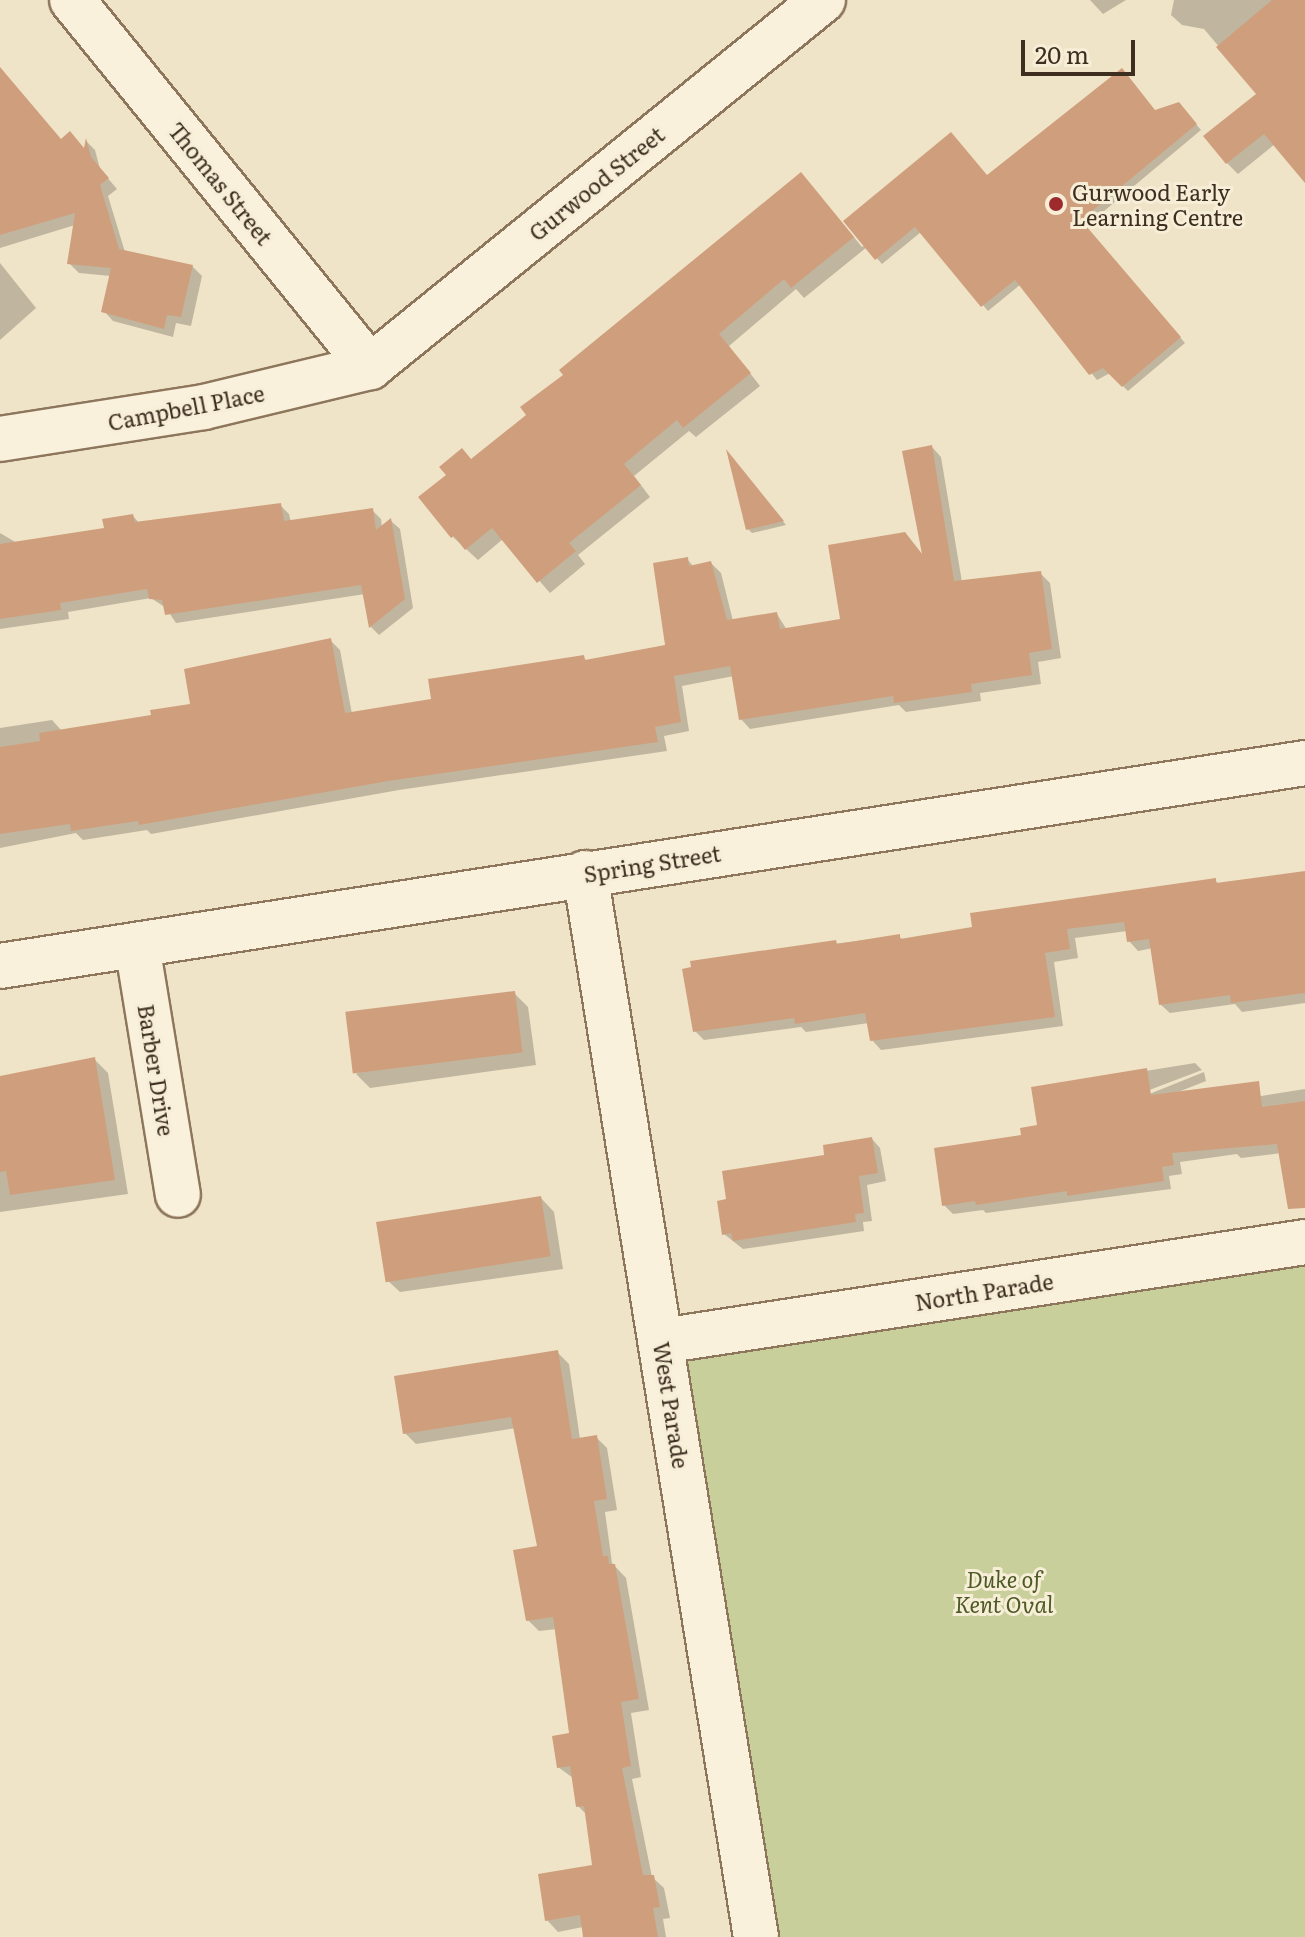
<!DOCTYPE html>
<html>
<head>
<meta charset="utf-8">
<style>
  body { margin:0 }
  #map { position:relative; width:1305px; height:1937px; overflow:hidden; background:#f0e4c8; font-family:Literata,serif }
  div>[style] { position:absolute }
  .green>* { inset:0; background:#c9cf9b }
  .shadow>* { inset:0; background:#0003 }
  .building>* { inset:0; background:#cf9f7d; transform-origin:0 0 }
  .roads { filter:drop-shadow(2px 0 #8d765c) drop-shadow(-2px 0 #8d765c) drop-shadow(0 2px #8d765c) drop-shadow(0 -2px #8d765c) }
  .minor>* { height:44px; margin:-22px; padding:0 22px; transform-origin:22px; border-radius:22px; background:#faf1dc }
  .dots>* { width:22px; height:22px; translate:-50% -50%; box-sizing:border-box; border:4px solid #f7eed8; border-radius:50% }
  span { translate:-50% -50%; white-space:nowrap; text-align:center; line-height:1.15; -webkit-text-stroke:6px #f7eed8; paint-order:stroke }
  .street-label { font-size:22px; color:#3d2e20 }
  .poi-label { font-size:22px; color:#3d2e20 }
  .left { translate:0 -50%; text-align:left }
  .park-label { font-size:22px; color:#4d5a26; font-style:italic }
  .scale { position:absolute; left:1021px; top:40px; width:114px; height:36px; box-sizing:border-box; border:4px solid #3d2e20; border-top:0; padding-left:10px; font-size:24px; line-height:28px; white-space:nowrap; color:#3d2e20; -webkit-text-stroke:6px #f7eed8; paint-order:stroke }
</style>
</head>
<body>
<div id="map">
  <div class="green">
    <i style="clip-path:polygon(1305px 1242px,1305px 1937px,756px 1937px,662px 1341px)"></i>
  </div>
  <div class="shadow">
    <i style="clip-path:polygon(1090px 0,1126px 0,1103px 14px)"></i>
    <i style="clip-path:polygon(1174px 0,1305px 0,1305px 180px,1275px 144px,1238px 174px,1227px 163px,1259px 94px,1204px 29px,1182px 25px,1171px 15px)"></i>
    <i style="clip-path:polygon(0 70px,61px 141px,86px 151px,87px 142px,95px 150px,100px 169px,117px 189px,108px 196px,125px 252px,192px 266px,202px 276px,191px 326px,176px 323px,173px 337px,113px 321px,104px 311px,111px 276px,79px 273px,69px 263px,75px 225px,0 248px)"></i>
    <i style="clip-path:polygon(1184px 110px,1201px 130px,1085px 227px,1185px 343px,1128px 391px,1110px 373px,1097px 380px,1021px 284px,988px 311px,921px 232px,882px 264px,867px 247px,804px 298px,796px 289px,729px 346px,760px 386px,696px 437px,689px 431px,634px 476px,650px 497px,578px 555px,585px 564px,550px 593px,503px 539px,478px 560px,453px 537px,472px 460px,812px 186px,862px 247px,987px 178px,1156px 112px)"></i>
    <i style="clip-path:polygon(0 263px,36px 308px,0 340px)"></i>
    <i style="clip-path:polygon(932px 447px,941px 457px,962px 582px,1040px 573px,1050px 583px,1061px 658px,1038px 662px,1041px 684px,980px 693px,981px 701px,906px 712px,899px 705px,750px 729px,741px 719px,734px 676px,682px 686px,689px 731px,664px 736px,667px 751px,399px 790px,151px 834px,147px 830px,83px 840px,76px 833px,0 848px,0 728px,52px 720px,61px 730px,153px 717px,193px 706px,330px 640px,340px 650px,352px 714px,433px 701px,583px 657px,588px 662px,668px 646px,687px 559px,694px 567px,711px 563px,721px 573px,733px 621px,777px 614px,787px 630px,843px 621px,914px 544px,925px 558px)"></i>
    <i style="clip-path:polygon(730px 455px,786px 525px,752px 533px,748px 529px)"></i>
    <i style="clip-path:polygon(280px 505px,289px 514px,291px 522px,372px 510px,381px 519px,382px 528px,391px 521px,400px 529px,413px 608px,379px 635px,371px 627px,365px 594px,176px 623px,166px 608px,151px 598px,68px 612px,69px 619px,0 629px,0 533px,17px 543px,106px 529px,133px 516px,140px 524px)"></i>
    <i style="clip-path:polygon(1305px 873px,1305px 1003px,1242px 1012px,1235px 1004px,1170px 1013px,1160px 1004px,1153px 948px,1138px 951px,1129px 941px,1127px 931px,1075px 938px,1078px 958px,1054px 962px,1063px 1026px,881px 1050px,872px 1040px,869px 1023px,806px 1032px,801px 1027px,704px 1040px,695px 1031px,741px 955px,899px 936px,904px 941px,1215px 880px,1219px 884px)"></i>
    <i style="clip-path:polygon(514px 993px,528px 1007px,536px 1065px,370px 1088px,356px 1074px)"></i>
    <i style="clip-path:polygon(94px 1059px,108px 1073px,128px 1194px,0 1212px,0 1077px)"></i>
    <i style="clip-path:polygon(1195px 1063px,1202px 1070px,1110px 1105px,1112px 1109px,1204px 1072px,1206px 1081px,1128px 1112px,1130px 1117px,1305px 1089px,1305px 1172px,1281px 1153px,1241px 1158px,1237px 1154px,1180px 1162px,1182px 1174px,1169px 1176px,1171px 1189px,986px 1213px,983px 1210px,953px 1214px,944px 1205px,1039px 1126px,1034px 1089px)"></i>
    <i style="clip-path:polygon(872px 1139px,880px 1148px,886px 1181px,867px 1185px,872px 1221px,863px 1222px,864px 1231px,743px 1249px,724px 1234px,827px 1157px)"></i>
    <i style="clip-path:polygon(541px 1198px,554px 1212px,563px 1269px,400px 1292px,386px 1279px)"></i>
    <i style="clip-path:polygon(557px 1352px,569px 1364px,580px 1439px,596px 1437px,607px 1448px,617px 1510px,605px 1512px,612px 1563px,626px 1578px,649px 1710px,631px 1713px,641px 1777px,632px 1779px,652px 1877px,664px 1888px,670px 1918px,663px 1919px,666px 1937px,585px 1937px,583px 1927px,558px 1932px,547px 1920px,594px 1866px,587px 1815px,578px 1806px,573px 1778px,558px 1767px,572px 1735px,557px 1629px,539px 1631px,528px 1620px,539px 1548px,516px 1428px,416px 1444px,405px 1433px)"></i>
  </div>
  <div class="building">
    <i style="clip-path:polygon(1272px 0,1305px 0,1305px 183px,1264px 134px,1226px 164px,1203px 136px,1256px 94px,1216px 47px)"></i>
    <i style="clip-path:polygon(0 67px,61px 139px,70px 131px,84px 148px,86px 138px,91px 157px,109px 178px,100px 185px,119px 249px,193px 265px,181px 317px,167px 315px,164px 329px,101px 312px,111px 268px,67px 264px,75px 213px,0 235px)"></i>
    <i style="clip-path:polygon(1122px 68px,1155px 110px,1179px 102px,1197px 124px,1081px 220px,1181px 337px,1122px 387px,1103px 368px,1089px 375px,1015px 280px,981px 307px,915px 227px,875px 260px,843px 221px,951px 132px,987px 175px)"></i>
    <i style="clip-path:polygon(801px 172px,854px 237px,791px 288px,784px 279px,719px 334px,751px 373px,683px 428px,677px 420px,624px 464px,641px 485px,569px 543px,576px 551px,537px 583px,492px 528px,465px 550px,454px 536px,451px 538px,418px 497px,446px 475px,439px 467px,462px 448px,471px 459px,526px 415px,520px 407px,563px 375px,559px 370px)"></i>
    <i style="clip-path:polygon(932px 445px,954px 581px,1041px 571px,1052px 649px,1029px 653px,1032px 675px,971px 684px,972px 692px,894px 703px,893px 696px,739px 720px,730px 666px,674px 676px,681px 722px,655px 727px,658px 742px,388px 781px,139px 825px,138px 821px,71px 831px,70px 824px,0 834px,0 747px,40px 741px,39px 733px,151px 715px,150px 710px,190px 704px,184px 669px,331px 638px,345px 713px,431px 699px,428px 679px,584px 655px,585px 660px,665px 645px,653px 563px,688px 557px,689px 566px,711px 561px,727px 620px,777px 612px,780px 629px,840px 619px,828px 545px,905px 532px,922px 554px,902px 451px)"></i>
    <i style="clip-path:polygon(726px 449px,784px 521px,746px 530px)"></i>
    <i style="clip-path:polygon(281px 503px,284px 521px,373px 508px,376px 530px,391px 518px,405px 599px,369px 628px,361px 585px,165px 615px,162px 600px,149px 599px,147px 589px,60px 603px,61px 610px,0 619px,0 544px,104px 528px,102px 519px,133px 514px,135px 522px)"></i>
    <i style="clip-path:polygon(1305px 871px,1305px 993px,1231px 1003px,1230px 995px,1159px 1005px,1149px 939px,1127px 942px,1124px 922px,1067px 929px,1070px 949px,1045px 953px,1055px 1017px,870px 1041px,865px 1013px,795px 1024px,794px 1018px,693px 1032px,682px 969px,691px 967px,690px 961px,836px 940px,837px 944px,900px 934px,900px 939px,972px 927px,970px 913px,1216px 878px,1216px 883px)"></i>
    <i style="left:515px;top:991px;width:62px;height:171px;rotate:83deg"></i>
    <i style="clip-path:polygon(95px 1057px,115px 1180px,10px 1195px,6px 1171px,0 1172px,0 1076px)"></i>
    <i style="clip-path:polygon(1147px 1068px,1151px 1095px,1259px 1081px,1262px 1107px,1305px 1101px,1305px 1208px,1288px 1209px,1277px 1144px,1172px 1153px,1174px 1165px,1162px 1167px,1164px 1181px,1067px 1196px,1067px 1191px,976px 1205px,975px 1201px,942px 1206px,934px 1148px,1021px 1135px,1020px 1128px,1037px 1125px,1031px 1087px)"></i>
    <i style="clip-path:polygon(872px 1137px,878px 1173px,859px 1176px,864px 1213px,855px 1214px,856px 1222px,733px 1241px,731px 1233px,722px 1235px,717px 1201px,726px 1199px,722px 1171px,824px 1155px,823px 1145px)"></i>
    <i style="left:541px;top:1196px;width:61px;height:167px;rotate:81deg"></i>
    <i style="clip-path:polygon(558px 1350px,572px 1439px,597px 1435px,607px 1499px,594px 1501px,603px 1556px,608px 1556px,609px 1564px,615px 1564px,639px 1699px,621px 1702px,631px 1766px,622px 1768px,643px 1875px,654px 1875px,660px 1907px,653px 1908px,658px 1937px,583px 1937px,580px 1915px,545px 1921px,538px 1874px,592px 1865px,584px 1806px,576px 1807px,570px 1766px,557px 1768px,552px 1736px,569px 1733px,553px 1617px,526px 1621px,513px 1550px,537px 1546px,511px 1417px,403px 1434px,394px 1376px)"></i>
  </div>
  <div class="roads">
    <div class="minor">
      <i style="left:72px;top:0;width:473px;rotate:50.9deg"></i>
      <i style="left:0;top:439px;width:206px;rotate:-8.9deg"></i>
      <i style="left:204px;top:407px;width:171px;rotate:-13.5deg"></i>
      <i style="left:370px;top:367px;width:583px;rotate:-39.01deg"></i>
      <i style="left:585px;top:873px;width:1078px;rotate:80.87deg"></i>
      <i style="left:137px;top:945px;width:253px;rotate:80.7deg"></i>
      <i style="left:0;top:966px;width:1321px;rotate:-8.84deg"></i>
      <i style="left:662px;top:1341px;width:651px;rotate:-8.75deg"></i>
    </div>
  </div>
  <div class="dots">
    <i style="left:1056px;top:204px;background:#9e2a2b"></i>
  </div>
  <div class="street-label">
    <span style="left:221px;top:183px;rotate:51deg">Thomas Street</span>
    <span style="left:596px;top:183px;rotate:-39deg">Gurwood Street</span>
    <span style="left:186px;top:407px;rotate:-11deg">Campbell Place</span>
    <span style="left:652px;top:863px;rotate:-9deg">Spring Street</span>
    <span style="left:157px;top:1070px;rotate:81deg">Barber Drive</span>
    <span style="left:984px;top:1291px;rotate:-9deg">North Parade</span>
    <span style="left:672px;top:1405px;rotate:81deg">West Parade</span>
  </div>
  <div class="poi-label">
    <span class="left" style="left:1072px;top:204px">Gurwood Early<br>Learning Centre</span>
  </div>
  <div class="park-label">
    <span style="left:1004px;top:1591px">Duke of<br>Kent Oval</span>
  </div>
  <div class="scale">20 m</div>
</div>
</body>
</html>
